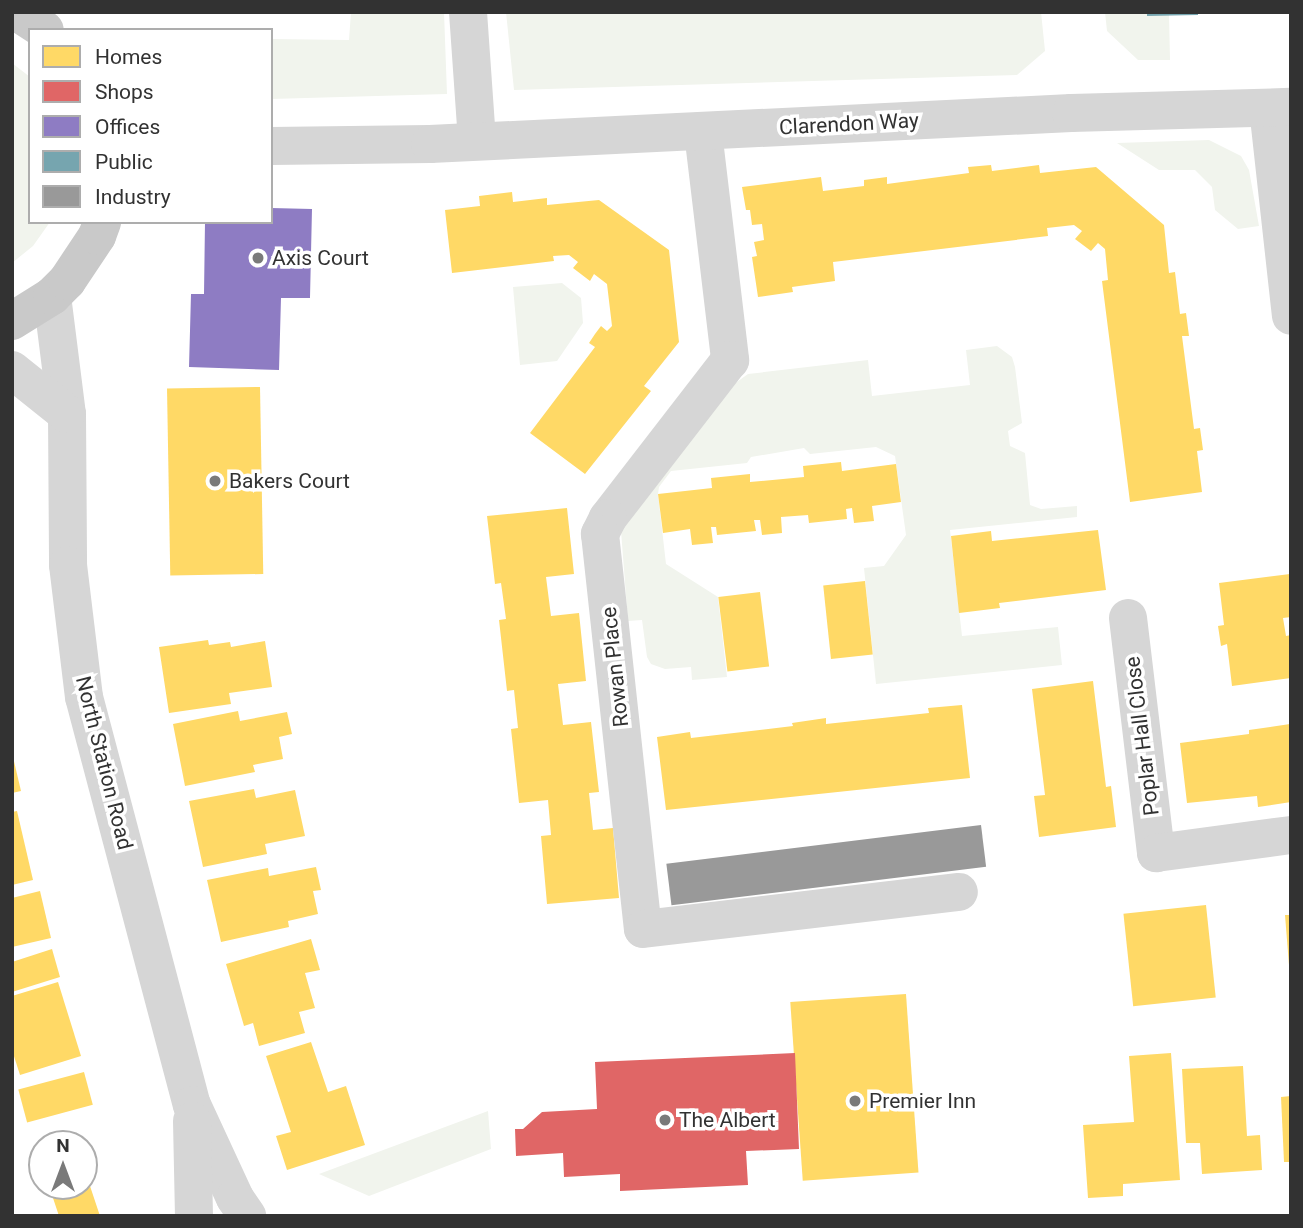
<!DOCTYPE html>
<html>
<head>
<meta charset="utf-8">
<style>
  body { margin:0 }
  #map { position:relative; width:1303px; height:1228px; overflow:hidden; background:#fff; font-family:Roboto,sans-serif }
  div>[style] { position:absolute }
  .green>* { inset:0; background:#f1f4ed }
  .homes>* { inset:0; background:#ffd966; transform-origin:0 0 }
  .shops>* { inset:0; background:#e06666 }
  .offices>* { inset:0; background:#8e7cc3 }
  .public>* { inset:0; background:#76a5af }
  .industry>* { inset:0; background:#999; transform-origin:0 0 }
  .minor>* { height:38px; margin:-19px; padding:0 19px; transform-origin:19px; border-radius:19px; background:#d6d6d6 }
  .major>* { height:38px; margin:-19px; padding:0 19px; transform-origin:19px; border-radius:19px; background:#c9c9c9 }
  .dots>* { width:19px; height:19px; translate:-50% -50%; box-sizing:border-box; border:4px solid #fff; border-radius:50% }
  span { translate:-50% -50%; white-space:nowrap; text-align:center; line-height:1.15; -webkit-text-stroke:7px #fff; paint-order:stroke }
  .street-label { font-size:21px; color:#323232 }
  .poi-label { font-size:21px; color:#323232 }
  .left { translate:0 -50%; text-align:left }
  .frame { position:absolute; inset:0; border:14px solid #323232; pointer-events:none }
  .legend { position:absolute; left:28px; top:28px; width:245px; height:196px; box-sizing:border-box; background:#fff; border:2px solid #adadad; margin:0; padding:9px 12px; list-style:none; font-size:21px; color:#323232 }
  .legend li { display:flex; align-items:center; gap:14px; height:35px }
  .legend b { width:35px; border:2px solid #adadad }
  .north { position:absolute; left:28px; top:1130px; width:70px; height:70px; box-sizing:border-box; background:#fff; border:2px solid #adadad; border-radius:50%; rotate:0deg; font-size:19px; font-weight:700; line-height:28px; text-align:center; color:#323232 }
  .north::after { content:''; display:block; margin:auto; width:24px; height:32px; background:#7a7a7a; clip-path:polygon(50% 0,100% 100%,50% 72%,0 100%) }
</style>
</head>
<body>
<div id="map">
  <div class="green">
    <i style="clip-path:polygon(351px 12px,444px 12px,447px 94px,271px 99px,271px 39px,349px 40px)"></i>
    <i style="clip-path:polygon(506px 12px,1041px 12px,1045px 51px,1017px 75px,514px 90px)"></i>
    <i style="clip-path:polygon(1105px 12px,1169px 15px,1170px 60px,1138px 60px,1107px 31px)"></i>
    <i style="clip-path:polygon(12px 63px,30px 77px,30px 222px,50px 222px,33px 246px,12px 263px)"></i>
    <i style="clip-path:polygon(1209px 140px,1241px 156px,1249px 170px,1259px 226px,1238px 229px,1215px 210px,1212px 187px,1195px 170px,1159px 170px,1117px 143px)"></i>
    <i style="clip-path:polygon(562px 283px,581px 298px,583px 323px,557px 361px,520px 365px,513px 287px)"></i>
    <i style="clip-path:polygon(997px 346px,1012px 357px,1015px 367px,1022px 423px,1008px 431px,1010px 446px,1025px 453px,1030px 505px,1041px 509px,1077px 506px,1077px 517px,950px 530px,962px 636px,1058px 627px,1062px 665px,876px 684px,864px 568px,884px 566px,906px 535px,895px 456px,876px 447px,810px 454px,804px 448px,751px 457px,747px 463px,671px 471px,659px 487px,658px 494px,666px 564px,718px 597px,727px 677px,692px 680px,691px 667px,665px 669px,651px 664px,647px 657px,642px 620px,628px 621px,621px 531px,734px 384px,748px 374px,868px 360px,872px 396px,970px 385px,966px 350px)"></i>
    <i style="clip-path:polygon(488px 1111px,491px 1149px,369px 1196px,319px 1174px)"></i>
  </div>
  <div class="homes">
    <i style="clip-path:polygon(991px 165px,992px 171px,1039px 165px,1040px 173px,1096px 167px,1164px 225px,1169px 273px,1175px 272px,1180px 314px,1186px 313px,1189px 336px,1182px 336px,1194px 429px,1200px 428px,1203px 450px,1197px 451px,1202px 492px,1130px 502px,1102px 281px,1108px 280px,1105px 249px,1098px 243px,1091px 251px,1075px 239px,1082px 231px,1074px 225px,1047px 228px,1048px 236px,833px 262px,835px 281px,792px 287px,793px 292px,758px 297px,752px 257px,757px 256px,754px 242px,764px 240px,762px 224px,752px 225px,750px 210px,746px 210px,742px 187px,821px 177px,823px 191px,864px 186px,864px 180px,887px 177px,887px 184px,969px 173px,968px 167px)"></i>
    <i style="clip-path:polygon(512px 192px,513px 202px,547px 198px,547px 205px,599px 200px,669px 250px,679px 342px,644px 386px,651px 391px,585px 474px,530px 433px,595px 347px,589px 343px,595px 334px,601px 326px,607px 331px,612px 326px,607px 284px,594px 274px,590px 281px,573px 268px,578px 262px,569px 255px,553px 256px,554px 261px,452px 273px,445px 210px,480px 206px,479px 196px)"></i>
    <i style="left:260px;top:387px;width:187px;height:93px;rotate:89deg"></i>
    <i style="clip-path:polygon(841px 462px,842px 471px,896px 464px,901px 502px,872px 506px,874px 521px,854px 523px,852px 508px,846px 509px,847px 519px,809px 523px,808px 515px,781px 517px,782px 533px,762px 535px,760px 520px,754px 520px,756px 531px,717px 535px,716px 527px,711px 527px,713px 543px,692px 545px,690px 529px,663px 533px,658px 494px,712px 488px,711px 478px,750px 474px,750px 482px,804px 477px,803px 466px)"></i>
    <i style="clip-path:polygon(567px 508px,574px 574px,546px 577px,551px 616px,579px 613px,586px 681px,558px 684px,563px 725px,591px 722px,599px 792px,589px 793px,593px 830px,613px 828px,619px 898px,547px 904px,541px 836px,551px 835px,548px 800px,519px 803px,511px 729px,518px 728px,514px 690px,507px 691px,499px 620px,506px 619px,501px 583px,495px 584px,487px 516px)"></i>
    <i style="clip-path:polygon(1098px 530px,1106px 590px,999px 603px,1000px 608px,959px 613px,951px 536px,991px 531px,992px 541px)"></i>
    <i style="clip-path:polygon(1290px 574px,1291px 617px,1283px 618px,1286px 636px,1291px 635px,1291px 678px,1232px 686px,1227px 644px,1221px 646px,1218px 626px,1224px 625px,1219px 583px)"></i>
    <i style="left:865px;top:581px;width:74px;height:42px;rotate:84deg"></i>
    <i style="left:760px;top:592px;width:75px;height:42px;rotate:83deg"></i>
    <i style="clip-path:polygon(208px 640px,209px 645px,230px 642px,231px 647px,265px 641px,272px 687px,229px 693px,231px 704px,169px 713px,159px 647px)"></i>
    <i style="clip-path:polygon(1093px 681px,1106px 787px,1111px 786px,1116px 827px,1039px 837px,1034px 796px,1045px 795px,1032px 689px)"></i>
    <i style="clip-path:polygon(962px 705px,970px 778px,666px 810px,657px 737px,690px 732px,691px 738px,793px 726px,792px 723px,826px 718px,826px 724px,929px 713px,928px 708px)"></i>
    <i style="clip-path:polygon(238px 711px,240px 721px,287px 712px,292px 734px,279px 737px,283px 759px,253px 765px,255px 772px,185px 786px,173px 724px)"></i>
    <i style="clip-path:polygon(1290px 724px,1291px 802px,1258px 807px,1257px 796px,1187px 803px,1180px 743px,1249px 734px,1249px 730px)"></i>
    <i style="clip-path:polygon(13px 757px,21px 791px,12px 793px,12px 758px)"></i>
    <i style="clip-path:polygon(254px 789px,256px 798px,295px 790px,305px 836px,265px 844px,267px 854px,203px 867px,189px 801px)"></i>
    <i style="clip-path:polygon(17px 811px,33px 880px,12px 885px,12px 812px)"></i>
    <i style="clip-path:polygon(316px 867px,321px 890px,313px 891px,318px 914px,288px 921px,289px 927px,221px 942px,207px 880px,268px 868px,269px 876px)"></i>
    <i style="clip-path:polygon(40px 891px,51px 938px,12px 947px,12px 898px)"></i>
    <i style="left:1206px;top:905px;width:93px;height:83px;rotate:84deg"></i>
    <i style="clip-path:polygon(1285px 915px,1291px 915px,1291px 964px,1289px 965px)"></i>
    <i style="clip-path:polygon(311px 939px,320px 970px,305px 973px,315px 1008px,299px 1012px,305px 1033px,259px 1046px,253px 1023px,244px 1026px,226px 964px)"></i>
    <i style="clip-path:polygon(52px 949px,60px 977px,12px 992px,12px 962px)"></i>
    <i style="clip-path:polygon(58px 982px,81px 1056px,20px 1075px,12px 1050px,12px 996px)"></i>
    <i style="left:906px;top:994px;width:179px;height:116px;rotate:86deg"></i>
    <i style="clip-path:polygon(311px 1042px,328px 1092px,346px 1086px,365px 1145px,287px 1170px,276px 1136px,291px 1132px,266px 1056px)"></i>
    <i style="clip-path:polygon(1171px 1053px,1180px 1180px,1123px 1184px,1123px 1196px,1088px 1198px,1083px 1125px,1134px 1122px,1129px 1056px)"></i>
    <i style="clip-path:polygon(1243px 1066px,1247px 1136px,1260px 1135px,1262px 1170px,1202px 1174px,1200px 1143px,1186px 1143px,1182px 1069px)"></i>
    <i style="left:84px;top:1072px;width:34px;height:68px;rotate:75deg"></i>
    <i style="clip-path:polygon(1291px 1096px,1291px 1162px,1284px 1162px,1281px 1097px)"></i>
    <i style="clip-path:polygon(90px 1186px,100px 1216px,59px 1216px,53px 1198px)"></i>
  </div>
  <div class="shops">
    <i style="clip-path:polygon(795px 1053px,799px 1149px,746px 1151px,748px 1185px,620px 1191px,620px 1174px,564px 1177px,563px 1153px,516px 1156px,515px 1129px,523px 1129px,542px 1112px,597px 1109px,595px 1062px)"></i>
  </div>
  <div class="offices">
    <i style="clip-path:polygon(271px 208px,312px 209px,310px 298px,281px 298px,279px 370px,189px 367px,191px 294px,204px 294px,205px 222px,271px 222px)"></i>
  </div>
  <div class="public">
    <i style="clip-path:polygon(1147px 12px,1198px 12px,1198px 15px,1147px 16px)"></i>
  </div>
  <div class="industry">
    <i style="left:981px;top:825px;width:42px;height:317px;rotate:83deg"></i>
  </div>
  <div class="minor">
    <i style="left:468px;top:12px;width:129px;rotate:86deg"></i>
    <i style="left:1268px;top:108px;width:209px;rotate:83.7deg"></i>
    <i style="left:703px;top:132px;width:230px;rotate:83.2deg"></i>
    <i style="left:730px;top:360px;width:200px;rotate:127.7deg"></i>
    <i style="left:608px;top:518px;width:18px;rotate:117deg"></i>
    <i style="left:600px;top:534px;width:397px;rotate:83.8deg"></i>
    <i style="left:643px;top:929px;width:318px;rotate:-6.7deg"></i>
    <i style="left:271px;top:146px;width:159px;rotate:-0.7deg"></i>
    <i style="left:430px;top:144px;width:642px;rotate:-2.77deg"></i>
    <i style="left:1071px;top:113px;width:220px;rotate:-1.6deg"></i>
    <i style="left:52px;top:296px;width:119px;rotate:82.8deg"></i>
    <i style="left:67px;top:414px;width:151px;rotate:89.6deg"></i>
    <i style="left:68px;top:565px;width:133px;rotate:83.1deg"></i>
    <i style="left:84px;top:697px;width:422px;rotate:75.2deg"></i>
    <i style="left:192px;top:1105px;width:102px;rotate:65.2deg"></i>
    <i style="left:235px;top:1198px;width:22px;rotate:56deg"></i>
    <i style="left:12px;top:370px;width:70px;rotate:38.7deg"></i>
    <i style="left:1128px;top:618px;width:237px;rotate:83.2deg"></i>
    <i style="left:1156px;top:853px;width:136px;rotate:-7.6deg"></i>
    <i style="left:192px;top:1121px;width:95px;rotate:88.8deg"></i>
  </div>
  <div class="major">
    <i style="left:17px;top:12px;width:33px;rotate:33deg"></i>
    <i style="left:12px;top:321px;width:47px;rotate:-32deg"></i>
    <i style="left:52px;top:296px;width:21px;rotate:-45deg"></i>
    <i style="left:67px;top:281px;width:54px;rotate:-56.3deg"></i>
    <i style="left:97px;top:236px;width:15px;rotate:-70deg"></i>
  </div>
  <div class="dots">
    <i style="left:258px;top:258px;background:#7a7a7a"></i>
    <i style="left:215px;top:481px;background:#7a7a7a"></i>
    <i style="left:855px;top:1101px;background:#7a7a7a"></i>
    <i style="left:665px;top:1120px;background:#7a7a7a"></i>
  </div>
  <div class="street-label">
    <span style="left:849px;top:124px;rotate:-3deg">Clarendon Way</span>
    <span style="left:615px;top:667px;rotate:-96deg">Rowan Place</span>
    <span style="left:1142px;top:736px;rotate:-97deg">Poplar Hall Close</span>
    <span style="left:104px;top:763px;rotate:76deg">North Station Road</span>
  </div>
  <div class="poi-label">
    <span class="left" style="left:272px;top:258px">Axis Court</span>
    <span class="left" style="left:229px;top:481px">Bakers Court</span>
    <span class="left" style="left:869px;top:1101px">Premier Inn</span>
    <span class="left" style="left:679px;top:1120px">The Albert</span>
  </div>
  <div class="frame"></div>
  <ul class="legend">
  <li><b style="height:19px;background:#ffd966"></b>Homes</li>
  <li><b style="height:19px;background:#e06666"></b>Shops</li>
  <li><b style="height:19px;background:#8e7cc3"></b>Offices</li>
  <li><b style="height:19px;background:#76a5af"></b>Public</li>
  <li><b style="height:19px;background:#999"></b>Industry</li>
  </ul>
  <div class="north">N</div>
</div>
</body>
</html>
